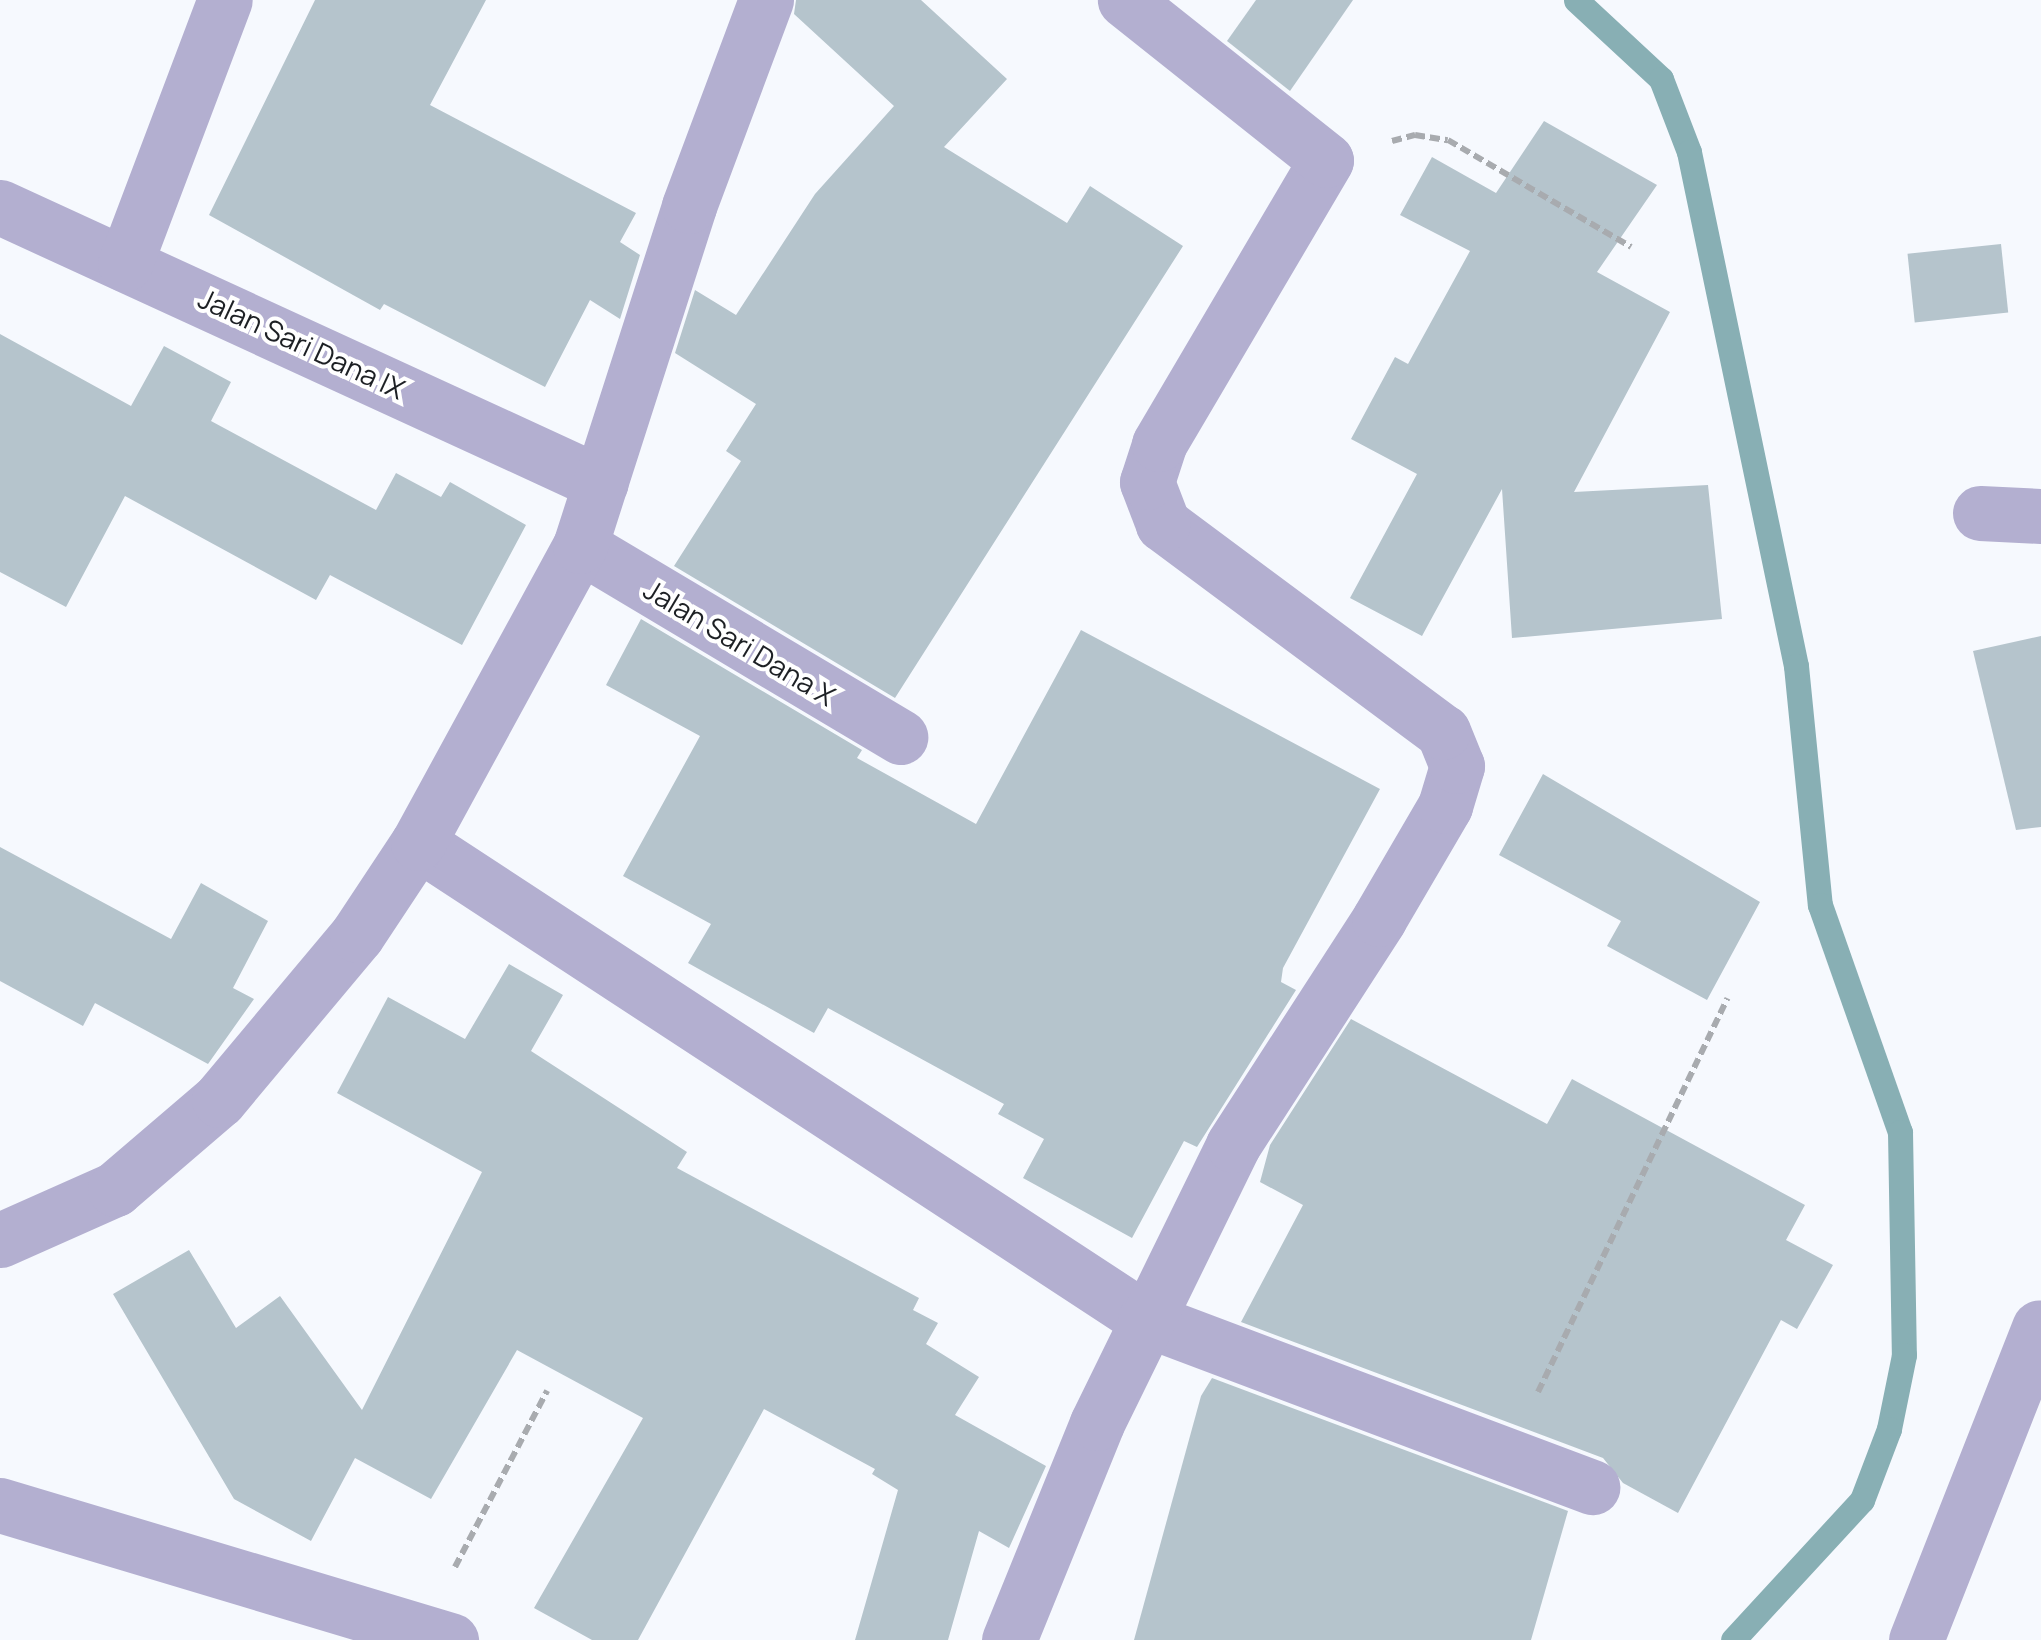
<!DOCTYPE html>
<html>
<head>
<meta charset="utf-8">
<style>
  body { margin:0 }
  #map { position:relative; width:2041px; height:1640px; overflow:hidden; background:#f6f9fe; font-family:Manrope,sans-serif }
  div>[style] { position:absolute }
  .stream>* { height:25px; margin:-12.5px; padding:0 12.5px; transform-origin:12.5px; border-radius:12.5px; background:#88afb4 }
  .building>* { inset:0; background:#b5c4cc; transform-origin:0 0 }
  .path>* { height:6px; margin-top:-3px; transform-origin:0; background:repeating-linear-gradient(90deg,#a8abaf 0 10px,transparent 0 15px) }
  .minor>* { height:55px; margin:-27.5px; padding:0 27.5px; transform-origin:27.5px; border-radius:27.5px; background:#b3afd0 }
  span { translate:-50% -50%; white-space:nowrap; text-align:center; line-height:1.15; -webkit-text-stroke:8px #fff; paint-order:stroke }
  .street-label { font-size:28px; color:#1d2024 }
</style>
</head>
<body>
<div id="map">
  <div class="stream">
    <i style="left:1576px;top:0;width:116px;rotate:42.9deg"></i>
    <i style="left:1661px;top:79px;width:78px;rotate:69deg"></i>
    <i style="left:1689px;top:152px;width:525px;rotate:78.24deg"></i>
    <i style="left:1796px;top:666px;width:240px;rotate:84.3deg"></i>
    <i style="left:1820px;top:905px;width:241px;rotate:70.6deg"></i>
    <i style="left:1900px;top:1132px;width:223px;rotate:89deg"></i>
    <i style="left:1904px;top:1355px;width:76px;rotate:101.5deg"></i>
    <i style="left:1889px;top:1429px;width:76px;rotate:110.8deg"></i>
    <i style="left:1862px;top:1500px;width:190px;rotate:132.7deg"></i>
  </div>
  <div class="building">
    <i style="clip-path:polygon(315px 0,486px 0,430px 105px,636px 213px,620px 242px,640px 255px,620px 319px,590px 300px,545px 387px,384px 304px,380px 310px,209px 215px)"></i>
    <i style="clip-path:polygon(796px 0,921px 0,1007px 79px,944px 147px,1067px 223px,1090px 186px,1183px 246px,895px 698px,674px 566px,741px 461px,726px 451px,756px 404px,675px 353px,695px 290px,736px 315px,815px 194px,894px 106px,794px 14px)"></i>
    <i style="clip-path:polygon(1256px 0,1353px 0,1290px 91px,1227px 41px)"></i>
    <i style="clip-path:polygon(1544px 121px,1657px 185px,1597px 272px,1670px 312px,1574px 492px,1708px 485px,1722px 619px,1512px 638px,1502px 489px,1422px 636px,1350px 598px,1417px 474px,1351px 439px,1395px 357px,1408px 364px,1470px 251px,1400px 215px,1432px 157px,1496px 193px)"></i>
    <i style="left:2001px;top:244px;width:69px;height:94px;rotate:84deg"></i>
    <i style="clip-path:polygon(0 334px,131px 406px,164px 346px,231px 382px,211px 421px,376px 510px,396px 473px,441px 497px,450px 482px,526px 525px,462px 645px,330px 575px,316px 600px,125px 496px,66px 607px,0 572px)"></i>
    <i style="clip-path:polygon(641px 619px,862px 750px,857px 758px,976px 824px,1081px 630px,1380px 789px,1283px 968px,1281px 982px,1296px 990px,1197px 1147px,1184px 1141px,1132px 1238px,1023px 1178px,1044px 1139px,998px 1114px,1004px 1104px,828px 1008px,814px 1033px,688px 963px,711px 924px,623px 876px,700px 736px,606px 685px)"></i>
    <i style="clip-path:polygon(2041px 636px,2041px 827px,2016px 830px,1973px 651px)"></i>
    <i style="clip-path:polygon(1543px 774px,1760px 902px,1707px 1000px,1607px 946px,1621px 921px,1499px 855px)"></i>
    <i style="clip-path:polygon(0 847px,171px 939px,201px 883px,268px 921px,233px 988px,254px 999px,208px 1064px,95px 1003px,83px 1026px,0 981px)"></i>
    <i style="clip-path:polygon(509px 964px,563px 995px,531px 1051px,687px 1152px,677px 1168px,919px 1298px,913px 1310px,938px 1323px,926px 1344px,979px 1377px,955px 1415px,1046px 1466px,1009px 1548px,979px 1531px,948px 1640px,855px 1640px,898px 1490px,872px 1474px,875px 1469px,764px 1409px,638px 1640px,592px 1640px,534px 1608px,643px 1418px,517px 1350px,431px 1499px,355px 1458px,311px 1541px,234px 1499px,113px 1294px,189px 1250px,236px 1328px,280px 1296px,362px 1410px,482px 1172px,337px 1093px,388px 997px,465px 1039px)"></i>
    <i style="clip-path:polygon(1351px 1019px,1547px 1124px,1572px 1079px,1805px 1205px,1786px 1240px,1833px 1265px,1797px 1329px,1781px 1320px,1678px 1513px,1623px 1483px,1603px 1458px,1241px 1322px,1303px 1205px,1260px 1182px,1270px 1145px)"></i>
    <i style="clip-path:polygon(1212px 1378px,1568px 1511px,1531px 1640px,1134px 1640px,1201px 1396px)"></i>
  </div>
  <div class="path">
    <i style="left:1392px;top:141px;width:24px;rotate:-15deg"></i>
    <i style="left:1415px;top:135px;width:33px;rotate:9deg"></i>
    <i style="left:1448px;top:140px;width:212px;rotate:30.3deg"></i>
    <i style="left:1538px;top:1392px;width:437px;rotate:-64.3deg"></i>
    <i style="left:455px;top:1567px;width:199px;rotate:-62.4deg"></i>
  </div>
  <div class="minor">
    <i style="left:0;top:207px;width:661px;rotate:24.67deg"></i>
    <i style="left:125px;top:264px;width:282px;rotate:-69.3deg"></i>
    <i style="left:1980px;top:513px;width:61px;rotate:2.8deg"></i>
    <i style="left:580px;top:546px;width:373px;rotate:30.8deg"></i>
    <i style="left:418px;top:843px;width:869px;rotate:33.21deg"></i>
    <i style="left:1145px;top:1319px;width:478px;rotate:20.6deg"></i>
    <i style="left:0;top:1240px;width:126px;rotate:-23.9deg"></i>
    <i style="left:115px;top:1189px;width:137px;rotate:-40.6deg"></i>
    <i style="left:219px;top:1100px;width:215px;rotate:-50.1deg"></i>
    <i style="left:357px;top:935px;width:110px;rotate:-56.5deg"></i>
    <i style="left:418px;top:843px;width:338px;rotate:-61.4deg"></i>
    <i style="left:580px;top:546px;width:357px;rotate:-72.2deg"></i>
    <i style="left:689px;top:206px;width:220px;rotate:-69.5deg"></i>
    <i style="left:0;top:1505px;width:471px;rotate:16.7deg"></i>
    <i style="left:1009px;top:1640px;width:234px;rotate:-67.9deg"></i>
    <i style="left:1097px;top:1423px;width:309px;rotate:-63.9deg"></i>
    <i style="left:1233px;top:1145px;width:269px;rotate:-57.1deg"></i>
    <i style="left:1379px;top:919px;width:131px;rotate:-59.7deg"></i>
    <i style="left:1445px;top:806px;width:42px;rotate:-73.3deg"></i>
    <i style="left:1457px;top:766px;width:37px;rotate:-112deg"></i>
    <i style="left:1443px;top:732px;width:349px;rotate:-143.4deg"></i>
    <i style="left:1163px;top:524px;width:45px;rotate:-110.9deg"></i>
    <i style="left:1147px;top:482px;width:40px;rotate:-72deg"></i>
    <i style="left:1159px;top:444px;width:329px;rotate:-59.5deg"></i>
    <i style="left:1326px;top:160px;width:257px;rotate:-141.5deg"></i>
    <i style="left:1916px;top:1640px;width:336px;rotate:-68.5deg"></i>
  </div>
  <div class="street-label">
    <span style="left:302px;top:343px;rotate:25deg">Jalan Sari Dana IX</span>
    <span style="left:740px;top:642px;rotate:31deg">Jalan Sari Dana X</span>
  </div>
</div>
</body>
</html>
